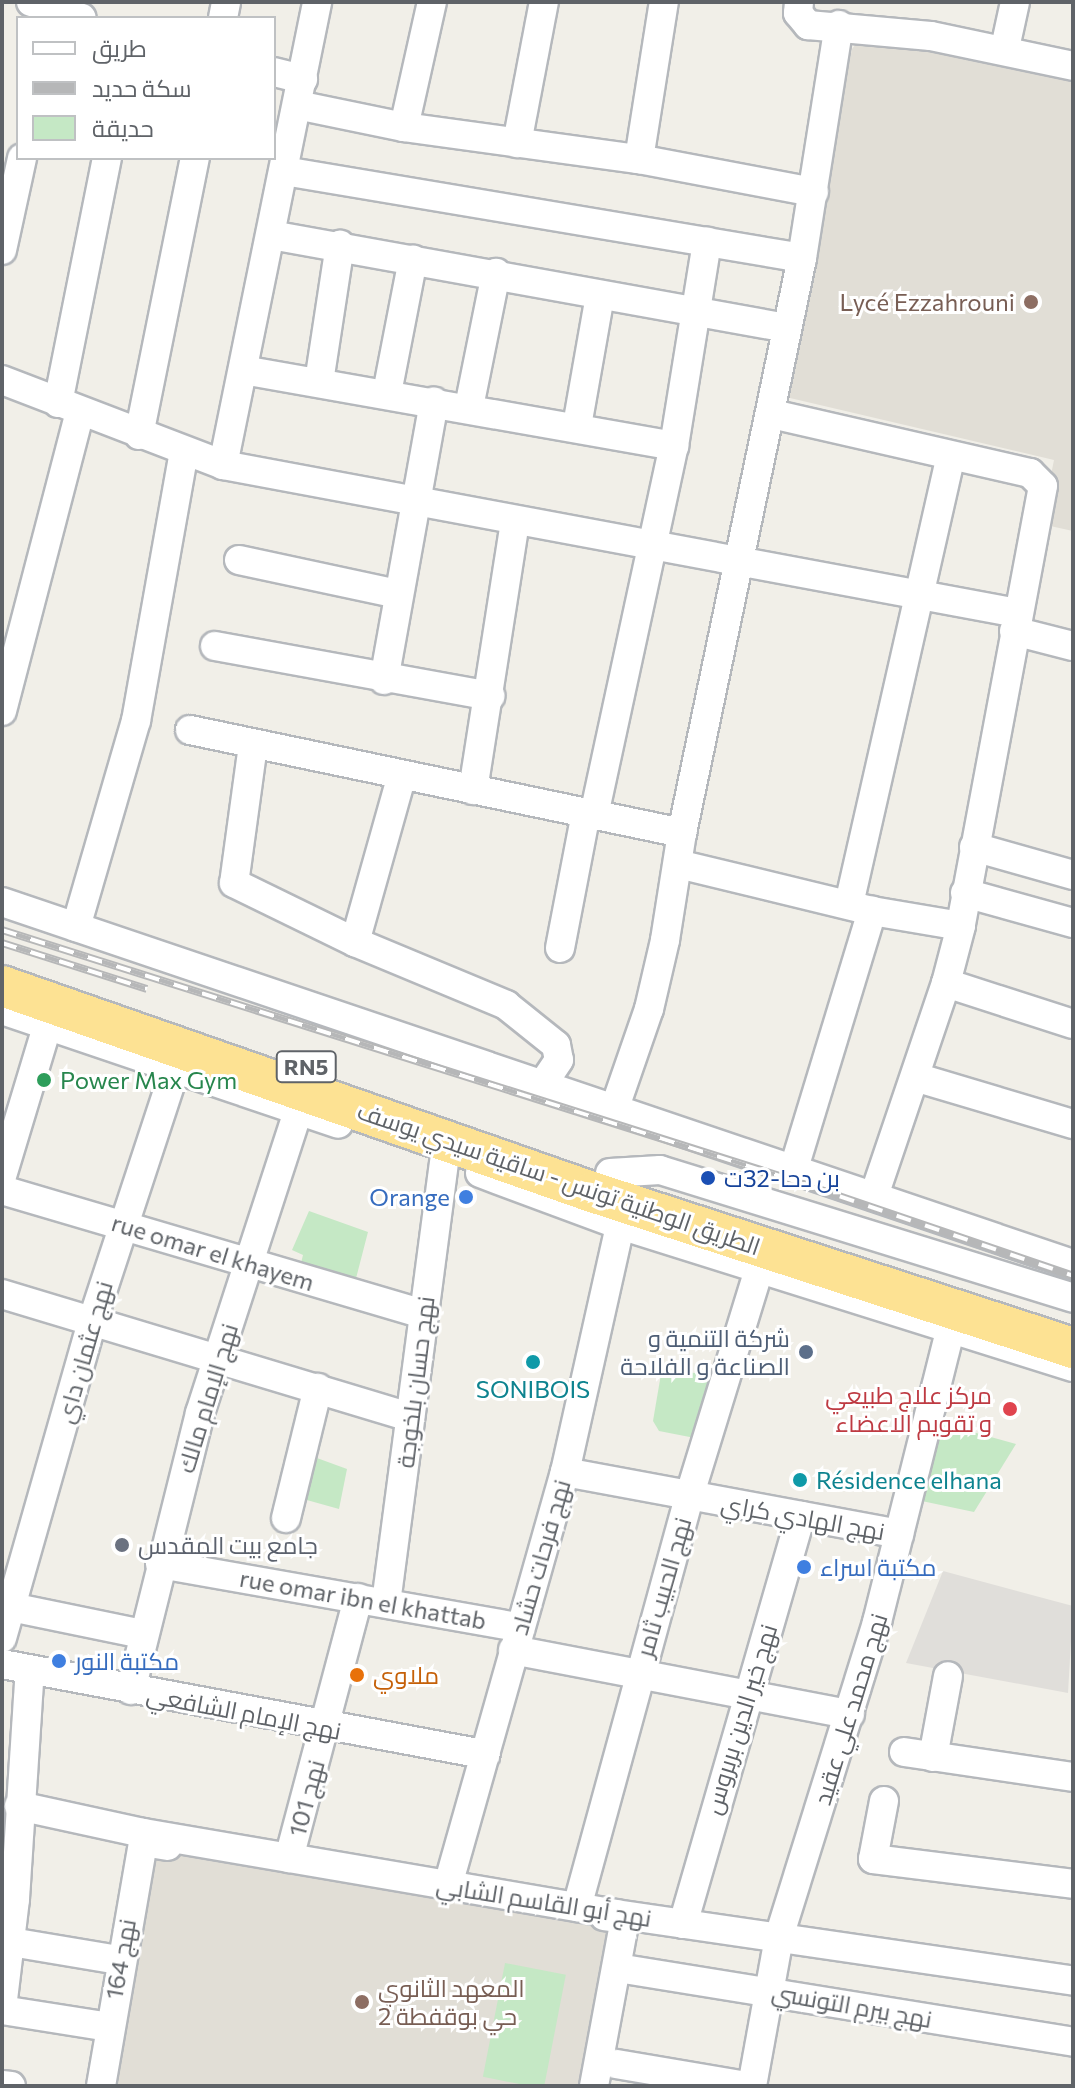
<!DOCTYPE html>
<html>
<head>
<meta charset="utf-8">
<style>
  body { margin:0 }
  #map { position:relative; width:1075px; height:2088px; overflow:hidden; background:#f1efe8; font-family:Commissioner,Cairo,sans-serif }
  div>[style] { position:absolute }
  .industrial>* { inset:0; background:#e0deda }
  .education>* { inset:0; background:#e1ded6 }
  .green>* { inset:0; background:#c5e8c5; transform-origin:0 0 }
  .roads { filter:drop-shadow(2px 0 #b5b8bc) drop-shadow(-2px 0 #b5b8bc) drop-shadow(0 2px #b5b8bc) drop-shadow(0 -2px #b5b8bc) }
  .minor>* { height:28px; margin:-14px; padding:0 14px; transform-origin:14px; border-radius:14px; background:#fff }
  .highway>* { height:40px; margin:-20px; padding:0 20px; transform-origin:20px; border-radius:20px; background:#fde293 }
  .rail>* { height:8px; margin-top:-4px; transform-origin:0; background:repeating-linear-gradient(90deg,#fff 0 15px,#b6b7b8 0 30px); box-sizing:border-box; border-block:2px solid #b6b7b8 }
  .dots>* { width:22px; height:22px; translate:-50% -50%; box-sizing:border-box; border:4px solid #fff; border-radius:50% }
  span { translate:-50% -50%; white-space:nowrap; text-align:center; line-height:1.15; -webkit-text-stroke:6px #fff; paint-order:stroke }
  .shield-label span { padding:2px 6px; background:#fff; border:2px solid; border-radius:6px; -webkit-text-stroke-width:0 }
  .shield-label { font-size:22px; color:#5f6368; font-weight:700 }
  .education-label { font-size:24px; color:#785e54 }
  .right { translate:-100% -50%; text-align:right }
  .left { translate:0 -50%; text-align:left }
  .leisure-label { font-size:24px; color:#27864d }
  .street-label { font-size:24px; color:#5f6368 }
  .transit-label { font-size:24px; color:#164399 }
  .shop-label { font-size:24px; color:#366cbe }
  .service-label { font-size:24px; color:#4e5e75 }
  .culture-label { font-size:24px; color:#0d838f }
  .health-label { font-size:24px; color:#be3a42 }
  .worship-label { font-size:24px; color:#5b616d }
  .food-label { font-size:24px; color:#c56008 }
  .frame { position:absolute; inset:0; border:4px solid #5f6368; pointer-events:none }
  .legend { position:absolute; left:16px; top:16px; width:260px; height:144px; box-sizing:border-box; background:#fff; border:2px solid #bfc1c3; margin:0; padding:10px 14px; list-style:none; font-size:24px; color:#5f6368 }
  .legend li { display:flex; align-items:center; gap:16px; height:40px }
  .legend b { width:40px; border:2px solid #bfc1c3 }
</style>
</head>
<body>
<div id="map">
  <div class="industrial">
    <i style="clip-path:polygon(943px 1571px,1073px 1606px,1068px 1693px,906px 1663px)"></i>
  </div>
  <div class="education">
    <i style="clip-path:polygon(864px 34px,1073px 80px,1073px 531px,1041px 524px,1054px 460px,790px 398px,782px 389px,852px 49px)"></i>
    <i style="clip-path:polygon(143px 1842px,625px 1919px,594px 2086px,101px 2086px)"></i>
  </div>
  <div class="green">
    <i style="clip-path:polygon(309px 1211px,368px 1232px,353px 1290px,292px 1262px,301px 1263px,303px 1255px,292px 1250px)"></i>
    <i style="clip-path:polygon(662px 1368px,714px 1376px,700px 1439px,659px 1431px,653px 1421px)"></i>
    <i style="clip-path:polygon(944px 1424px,1016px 1444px,974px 1512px,917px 1500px)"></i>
    <i style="clip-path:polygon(306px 1454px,347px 1469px,339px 1509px,296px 1497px)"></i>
    <i style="left:505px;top:1963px;width:62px;height:116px;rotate:11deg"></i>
  </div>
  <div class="roads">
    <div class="minor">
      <i style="left:31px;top:2px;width:53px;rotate:17.4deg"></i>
      <i style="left:799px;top:2px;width:11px;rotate:95deg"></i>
      <i style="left:798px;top:13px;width:16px;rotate:50deg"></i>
      <i style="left:808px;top:25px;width:123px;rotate:5.1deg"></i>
      <i style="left:931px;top:36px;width:145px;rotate:11.9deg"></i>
      <i style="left:223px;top:18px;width:16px;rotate:-79deg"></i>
      <i style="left:1005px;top:48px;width:47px;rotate:-77.7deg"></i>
      <i style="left:274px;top:72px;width:30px;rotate:14deg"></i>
      <i style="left:297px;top:105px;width:109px;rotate:11.6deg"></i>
      <i style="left:404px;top:127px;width:237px;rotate:7.8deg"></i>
      <i style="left:639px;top:159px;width:178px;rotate:10.7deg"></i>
      <i style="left:404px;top:127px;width:128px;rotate:-77.4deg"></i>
      <i style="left:517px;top:143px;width:144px;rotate:-79.2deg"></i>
      <i style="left:639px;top:159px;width:159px;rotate:-81deg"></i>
      <i style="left:284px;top:171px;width:525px;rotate:9.53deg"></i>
      <i style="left:271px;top:235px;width:524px;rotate:10.22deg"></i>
      <i style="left:2px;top:250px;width:94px;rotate:-77.7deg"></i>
      <i style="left:243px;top:370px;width:438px;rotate:10deg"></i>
      <i style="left:2px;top:380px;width:237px;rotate:21deg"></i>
      <i style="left:223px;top:465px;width:808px;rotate:10.56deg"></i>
      <i style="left:319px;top:382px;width:139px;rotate:-81.3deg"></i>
      <i style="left:387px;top:393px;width:136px;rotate:-79deg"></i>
      <i style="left:58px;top:403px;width:250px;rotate:-78.7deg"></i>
      <i style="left:469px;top:407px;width:137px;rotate:-78.6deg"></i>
      <i style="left:772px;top:414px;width:265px;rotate:12.9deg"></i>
      <i style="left:1030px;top:473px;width:18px;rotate:45deg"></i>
      <i style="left:1043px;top:486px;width:448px;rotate:100.6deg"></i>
      <i style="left:961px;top:926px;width:59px;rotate:104.7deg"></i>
      <i style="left:946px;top:983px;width:225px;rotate:108.7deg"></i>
      <i style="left:577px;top:426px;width:133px;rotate:-80deg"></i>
      <i style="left:139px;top:435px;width:283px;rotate:-78.6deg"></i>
      <i style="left:223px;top:465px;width:472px;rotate:-78.5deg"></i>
      <i style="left:239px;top:560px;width:163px;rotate:12.1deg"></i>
      <i style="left:1014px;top:631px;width:61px;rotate:14.3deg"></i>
      <i style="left:215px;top:646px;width:280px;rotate:10.3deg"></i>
      <i style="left:384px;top:680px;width:283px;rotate:-79.8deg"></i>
      <i style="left:2px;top:711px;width:309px;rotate:-75.4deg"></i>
      <i style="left:190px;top:730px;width:503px;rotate:11.82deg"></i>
      <i style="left:253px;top:745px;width:139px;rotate:97.8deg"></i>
      <i style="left:234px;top:883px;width:135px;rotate:26deg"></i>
      <i style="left:355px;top:942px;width:164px;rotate:22.6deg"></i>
      <i style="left:506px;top:1005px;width:64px;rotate:38.7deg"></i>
      <i style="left:556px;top:1045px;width:15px;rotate:79deg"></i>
      <i style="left:559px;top:1060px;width:27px;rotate:124deg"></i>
      <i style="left:473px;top:790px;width:271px;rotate:-81.1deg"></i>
      <i style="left:594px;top:815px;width:378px;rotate:-77.8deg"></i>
      <i style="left:674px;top:446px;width:207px;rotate:-80.8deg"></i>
      <i style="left:974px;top:847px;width:103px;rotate:15.8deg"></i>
      <i style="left:678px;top:864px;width:200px;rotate:13.6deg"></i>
      <i style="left:872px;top:911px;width:90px;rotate:9.6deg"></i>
      <i style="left:965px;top:893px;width:112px;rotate:15.5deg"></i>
      <i style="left:2px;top:902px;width:1131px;rotate:18.68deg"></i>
      <i style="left:849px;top:904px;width:459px;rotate:-77.2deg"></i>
      <i style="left:76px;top:927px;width:215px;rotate:-73.8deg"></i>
      <i style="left:136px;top:721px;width:274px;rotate:-79.9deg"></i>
      <i style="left:355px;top:942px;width:173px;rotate:-74.3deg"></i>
      <i style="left:560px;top:948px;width:137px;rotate:-79.1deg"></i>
      <i style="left:946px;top:983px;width:133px;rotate:17.9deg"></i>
      <i style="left:2px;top:1010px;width:355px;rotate:18.7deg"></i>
      <i style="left:915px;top:1077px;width:165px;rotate:16.6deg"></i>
      <i style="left:615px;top:1107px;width:104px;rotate:-70.9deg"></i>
      <i style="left:649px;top:1009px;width:71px;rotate:-76.9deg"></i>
      <i style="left:665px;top:940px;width:108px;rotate:-81deg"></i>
      <i style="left:682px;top:833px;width:587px;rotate:-78.21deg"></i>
      <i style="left:802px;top:258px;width:236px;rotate:-81deg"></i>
      <i style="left:794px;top:1168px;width:269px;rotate:-73.1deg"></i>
      <i style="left:480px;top:1173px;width:149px;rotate:20.4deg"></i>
      <i style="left:620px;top:1225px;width:475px;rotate:17.4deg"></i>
      <i style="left:610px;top:1173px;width:50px;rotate:-3.4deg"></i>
      <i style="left:660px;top:1170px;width:432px;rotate:17.2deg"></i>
      <i style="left:2px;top:1176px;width:156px;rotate:-73.2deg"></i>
      <i style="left:2px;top:1190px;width:440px;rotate:16.4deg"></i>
      <i style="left:2px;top:1294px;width:426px;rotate:16.8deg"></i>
      <i style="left:565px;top:1472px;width:340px;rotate:10.5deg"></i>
      <i style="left:286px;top:1518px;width:134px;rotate:-76.2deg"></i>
      <i style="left:160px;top:1564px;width:364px;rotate:10deg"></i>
      <i style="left:386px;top:1603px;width:447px;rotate:-82.5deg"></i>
      <i style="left:11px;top:1607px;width:134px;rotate:11.6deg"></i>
      <i style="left:2px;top:1638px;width:332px;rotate:-74.1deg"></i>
      <i style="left:93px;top:1319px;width:262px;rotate:-71.8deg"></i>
      <i style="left:513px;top:1650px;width:343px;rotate:10.8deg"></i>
      <i style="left:2px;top:1664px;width:492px;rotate:10.6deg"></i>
      <i style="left:131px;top:1690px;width:285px;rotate:-76deg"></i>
      <i style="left:200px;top:1413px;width:318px;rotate:-72deg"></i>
      <i style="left:904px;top:1752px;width:171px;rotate:8.4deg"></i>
      <i style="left:933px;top:1757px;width:82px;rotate:-79.5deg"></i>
      <i style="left:884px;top:1801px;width:59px;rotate:100.7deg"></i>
      <i style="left:873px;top:1859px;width:202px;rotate:7.1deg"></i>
      <i style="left:19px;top:1806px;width:127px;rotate:12.3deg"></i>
      <i style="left:143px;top:1833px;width:480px;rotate:9.7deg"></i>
      <i style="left:616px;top:1914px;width:462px;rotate:8.3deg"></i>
      <i style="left:289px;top:1858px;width:269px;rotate:-75.1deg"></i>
      <i style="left:448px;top:1885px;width:429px;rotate:-74.2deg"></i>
      <i style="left:565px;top:1472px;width:253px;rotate:-77.4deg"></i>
      <i style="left:577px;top:1907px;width:425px;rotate:-74.7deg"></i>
      <i style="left:689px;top:1497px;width:239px;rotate:-72.9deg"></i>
      <i style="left:683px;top:1924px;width:425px;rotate:-73.9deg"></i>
      <i style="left:11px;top:1942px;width:109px;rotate:9.5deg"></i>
      <i style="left:630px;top:1970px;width:449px;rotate:9.2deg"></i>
      <i style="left:2px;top:2008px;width:110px;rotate:-83.2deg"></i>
      <i style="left:15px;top:1899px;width:229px;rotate:-86.3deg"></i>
      <i style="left:2px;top:2010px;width:108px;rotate:9deg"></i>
      <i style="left:616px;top:2064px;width:132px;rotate:9.6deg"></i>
      <i style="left:2px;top:2085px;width:9px;rotate:6deg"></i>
      <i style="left:101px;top:2086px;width:248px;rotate:-80.2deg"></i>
      <i style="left:143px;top:1842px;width:25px;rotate:9deg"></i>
      <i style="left:594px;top:2086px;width:170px;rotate:-79.5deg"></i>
      <i style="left:625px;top:1919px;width:21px;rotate:-172deg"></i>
      <i style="left:752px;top:2086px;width:151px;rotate:-79.7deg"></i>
      <i style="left:779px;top:1937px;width:330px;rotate:-72.7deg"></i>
      <i style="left:877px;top:1622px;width:300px;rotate:-75.9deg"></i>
    </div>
    <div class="highway">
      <i style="left:2px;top:986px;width:625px;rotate:19.25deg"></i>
      <i style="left:592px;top:1192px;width:506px;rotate:17.97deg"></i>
    </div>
  </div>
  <div class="rail">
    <i style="left:2px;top:930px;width:819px;rotate:17.55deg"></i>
    <i style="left:783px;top:1177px;width:306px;rotate:18.8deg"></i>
    <i style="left:2px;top:943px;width:152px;rotate:17.6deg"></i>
  </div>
  <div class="dots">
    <i style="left:1031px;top:302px;background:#8d6e63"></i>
    <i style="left:44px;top:1080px;background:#2e9e5b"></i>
    <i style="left:708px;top:1178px;background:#1a4fb4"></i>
    <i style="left:466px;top:1197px;background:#3f7fe0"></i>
    <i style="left:806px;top:1352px;background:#5c6f8a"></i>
    <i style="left:533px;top:1362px;background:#0f9aa8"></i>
    <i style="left:1010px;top:1409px;background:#e0444e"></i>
    <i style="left:800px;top:1480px;background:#0f9aa8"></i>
    <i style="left:122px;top:1545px;background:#6b7280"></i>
    <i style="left:804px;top:1567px;background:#3f7fe0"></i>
    <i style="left:59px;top:1661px;background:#3f7fe0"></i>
    <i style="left:357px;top:1675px;background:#e8710a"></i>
    <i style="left:362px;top:2002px;background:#8d6e63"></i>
  </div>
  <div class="shield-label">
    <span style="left:306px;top:1067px">RN5</span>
  </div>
  <div class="education-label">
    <span class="right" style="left:1015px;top:302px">Lycé Ezzahrouni</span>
    <span class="left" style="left:378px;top:2002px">المعهد الثانوي<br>حي بوقفطة 2</span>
  </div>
  <div class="leisure-label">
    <span class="left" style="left:60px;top:1080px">Power Max Gym</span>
  </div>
  <div class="street-label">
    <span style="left:559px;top:1178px;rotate:19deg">الطريق الوطنية تونس - ساقية سيدي يوسف</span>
    <span style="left:213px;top:1252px;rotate:17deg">rue omar el khayem</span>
    <span style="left:84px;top:1352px;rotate:-74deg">نهج عثمان داي</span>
    <span style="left:415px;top:1382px;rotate:-83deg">نهج حسان بلخوجة</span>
    <span style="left:207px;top:1398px;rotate:-73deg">نهج الإمام مالك</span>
    <span style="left:803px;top:1517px;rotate:10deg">نهج الهادي كراي</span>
    <span style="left:540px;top:1557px;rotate:-74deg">نهج فرحات حشاد</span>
    <span style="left:663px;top:1587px;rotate:-74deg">نهج الحبيب ثامر</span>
    <span style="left:363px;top:1599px;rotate:10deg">rue omar ibn el khattab</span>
    <span style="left:850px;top:1709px;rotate:-73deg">نهج محمد علي عقيد</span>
    <span style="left:244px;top:1712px;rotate:11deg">نهج الإمام الشافعي</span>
    <span style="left:740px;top:1719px;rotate:-73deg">نهج خير الدين بربروس</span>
    <span style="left:306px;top:1798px;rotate:-75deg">نهج 101</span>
    <span style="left:544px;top:1901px;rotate:9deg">نهج أبو القاسم الشابي</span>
    <span style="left:120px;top:1959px;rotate:-80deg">نهج 164</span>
    <span style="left:852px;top:2005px;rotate:10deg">نهج بيرم التونسي</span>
  </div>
  <div class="transit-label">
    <span class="left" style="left:724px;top:1178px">بن دحا-32ت</span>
  </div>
  <div class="shop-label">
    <span class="right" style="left:450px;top:1197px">Orange</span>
    <span class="left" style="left:820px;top:1567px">مكتبة اسراء</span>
    <span class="left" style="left:75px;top:1661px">مكتبة النور</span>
  </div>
  <div class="service-label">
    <span class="right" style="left:790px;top:1352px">شركة التنمية و<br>الصناعة و الفلاحة</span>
  </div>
  <div class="culture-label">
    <span style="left:533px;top:1389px">SONIBOIS</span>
    <span class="left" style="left:816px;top:1480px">Résidence elhana</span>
  </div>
  <div class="health-label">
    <span class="right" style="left:992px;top:1409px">مركز علاج طبيعي<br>و تقويم الاعضاء</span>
  </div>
  <div class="worship-label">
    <span class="left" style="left:138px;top:1545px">جامع بيت المقدس</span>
  </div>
  <div class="food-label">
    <span class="left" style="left:373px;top:1675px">ملاوي</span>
  </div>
  <div class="frame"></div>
  <ul class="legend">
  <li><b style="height:10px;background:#fff"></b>طريق</li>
  <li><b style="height:10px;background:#b6b7b8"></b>سكة حديد</li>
  <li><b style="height:22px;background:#c5e8c5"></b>حديقة</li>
  </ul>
</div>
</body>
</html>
